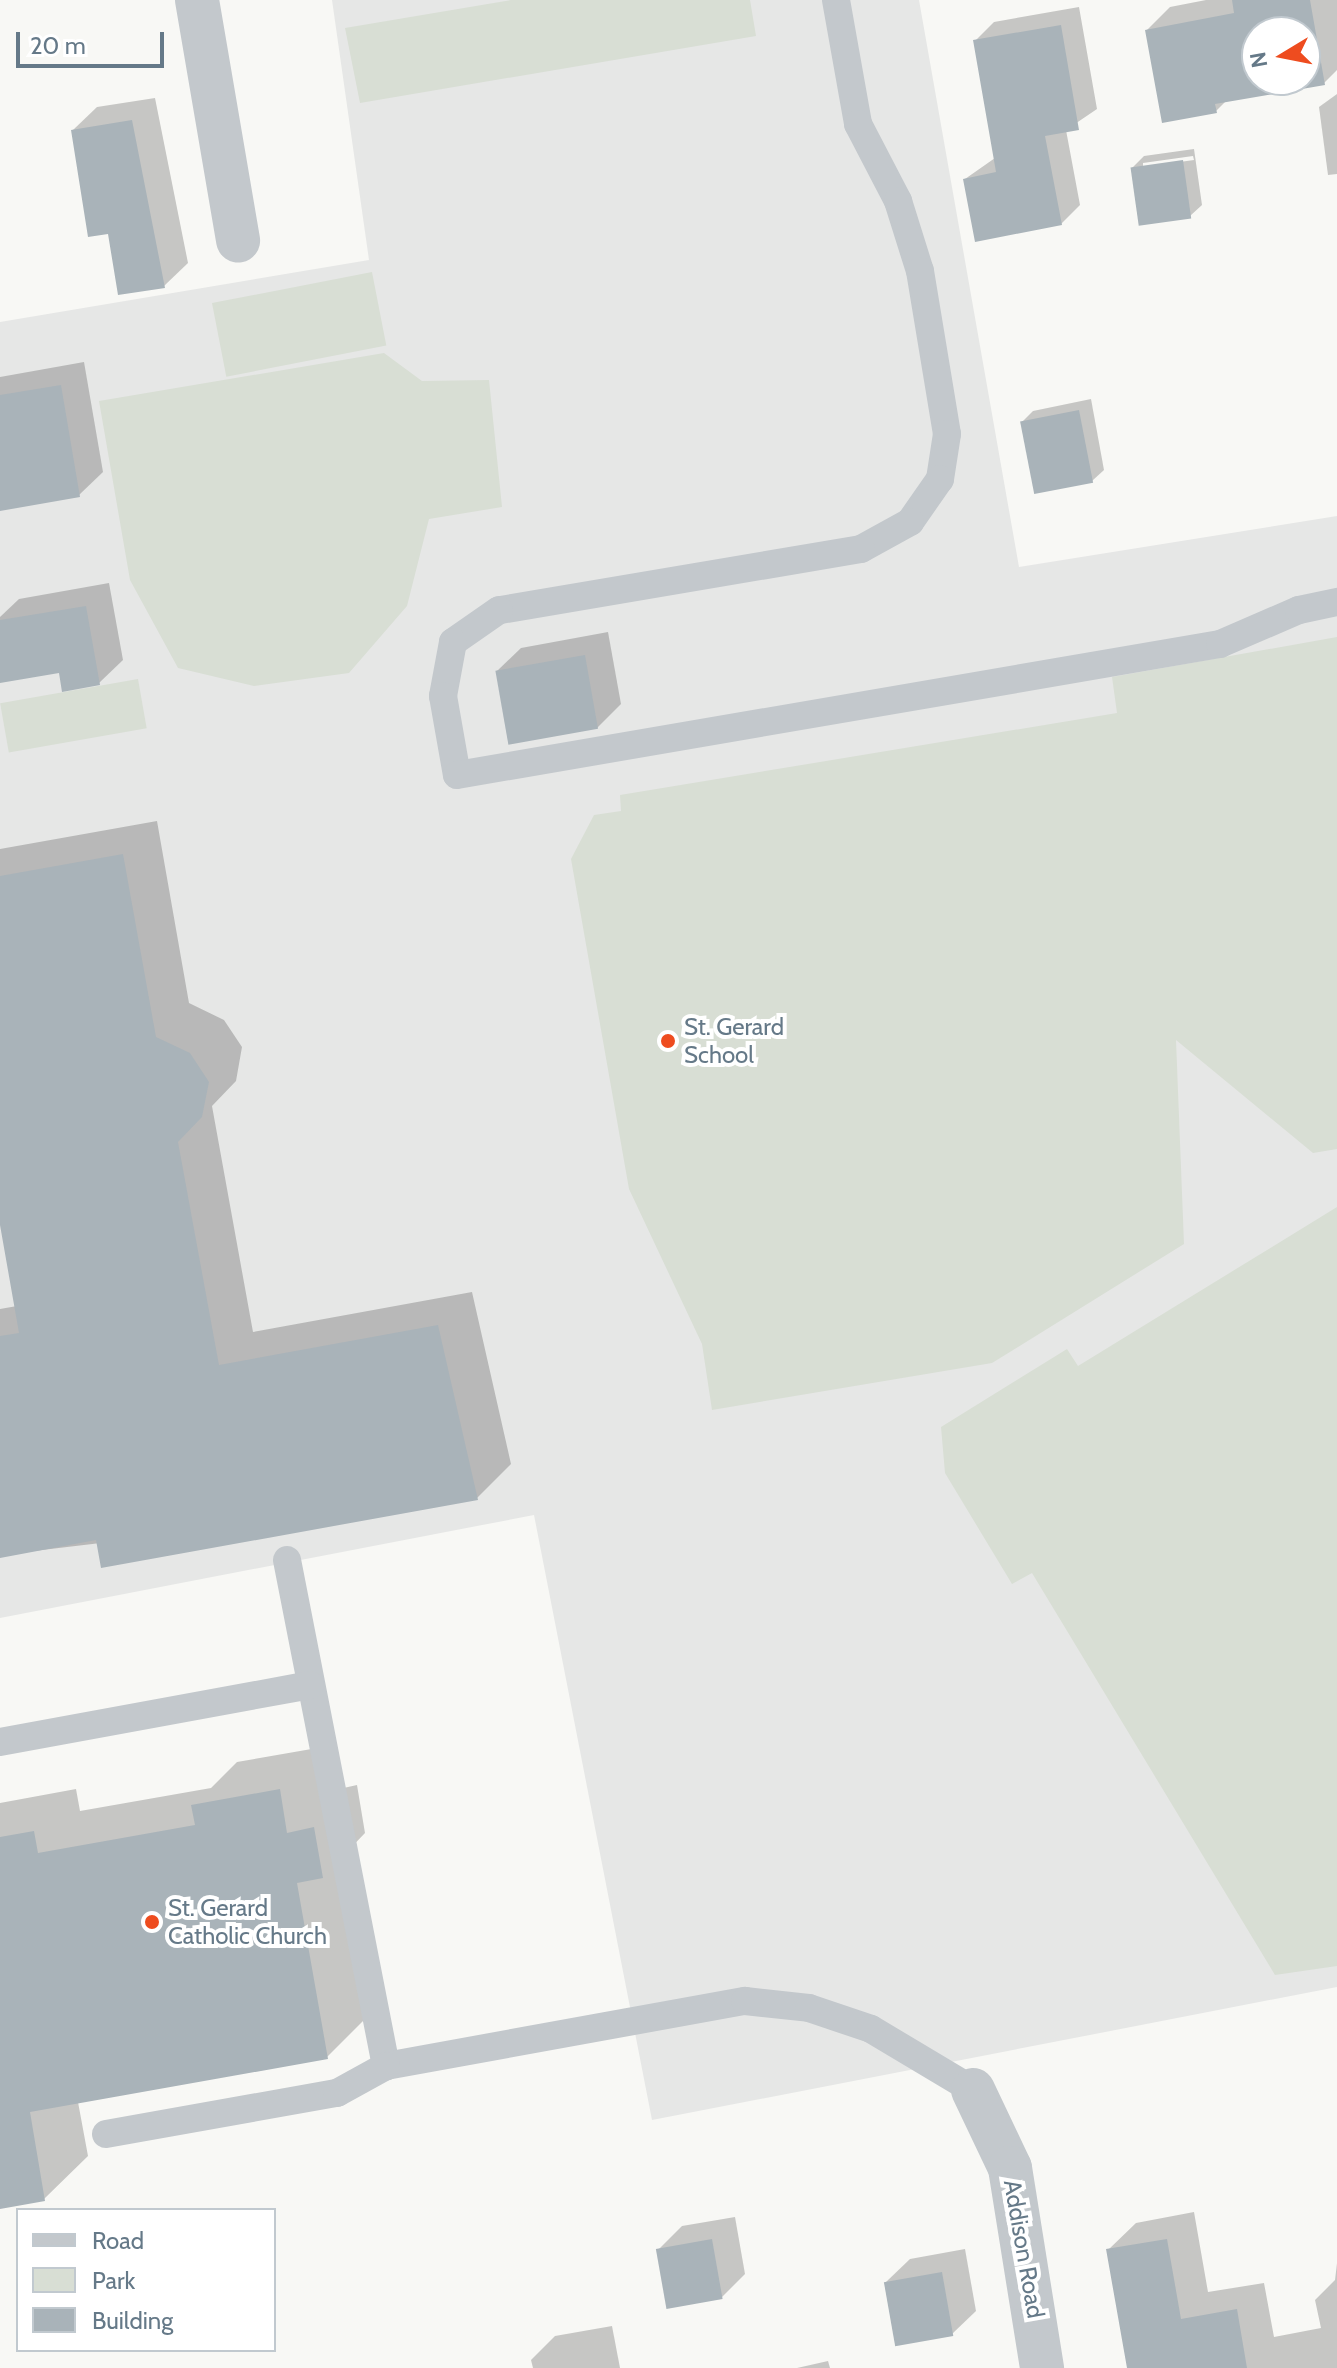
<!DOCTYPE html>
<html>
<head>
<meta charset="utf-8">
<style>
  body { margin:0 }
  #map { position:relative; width:1337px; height:2368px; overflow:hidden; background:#f8f8f5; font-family:Cabin,sans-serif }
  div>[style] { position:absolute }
  .built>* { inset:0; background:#e6e7e6 }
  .green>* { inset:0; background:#d8ded4; transform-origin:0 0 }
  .shadow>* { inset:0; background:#0003 }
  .building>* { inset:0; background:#a9b3b9; transform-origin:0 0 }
  .lane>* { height:28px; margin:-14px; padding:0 14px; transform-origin:14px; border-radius:14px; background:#c3c8cc }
  .street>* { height:44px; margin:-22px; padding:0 22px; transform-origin:22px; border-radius:22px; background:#c3c8cc }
  .dots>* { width:22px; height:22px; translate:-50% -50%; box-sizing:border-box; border:4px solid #fff; border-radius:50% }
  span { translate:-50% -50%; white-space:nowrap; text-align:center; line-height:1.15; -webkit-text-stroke:8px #fff; paint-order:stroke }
  .poi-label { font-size:24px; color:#657988 }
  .left { translate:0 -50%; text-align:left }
  .street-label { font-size:24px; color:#657988 }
  .legend { position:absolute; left:16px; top:2208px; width:260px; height:144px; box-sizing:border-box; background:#fff; border:2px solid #c1c9cf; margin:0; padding:10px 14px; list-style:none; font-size:24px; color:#657988 }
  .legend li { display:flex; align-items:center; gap:16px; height:40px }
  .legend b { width:40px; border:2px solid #c1c9cf }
  .north { position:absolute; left:1241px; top:16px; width:80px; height:80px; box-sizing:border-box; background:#fff; border:2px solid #c1c9cf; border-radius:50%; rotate:260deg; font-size:22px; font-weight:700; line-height:32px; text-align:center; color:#657988 }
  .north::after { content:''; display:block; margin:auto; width:28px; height:36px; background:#ee4c1f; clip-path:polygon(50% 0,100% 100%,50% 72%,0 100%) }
  .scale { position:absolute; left:16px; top:32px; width:148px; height:36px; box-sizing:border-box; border:4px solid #657988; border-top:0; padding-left:10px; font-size:24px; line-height:28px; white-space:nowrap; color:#657988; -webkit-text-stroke:6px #fff; paint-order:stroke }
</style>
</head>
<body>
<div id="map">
  <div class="built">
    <i style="clip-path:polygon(332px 0,919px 0,1019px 567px,1337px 516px,1337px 1987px,652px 2120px,534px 1515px,0 1618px,0 322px,369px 260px)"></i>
  </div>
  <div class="green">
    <i style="clip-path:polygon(511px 0,750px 0,756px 36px,360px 103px,345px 28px)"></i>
    <i style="left:372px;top:272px;width:75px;height:163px;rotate:79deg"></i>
    <i style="clip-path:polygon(384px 353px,422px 381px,489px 380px,502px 507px,429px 519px,407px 606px,349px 673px,254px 686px,178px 668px,130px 580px,99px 401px)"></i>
    <i style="clip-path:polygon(1337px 637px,1337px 1149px,1313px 1153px,1176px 1040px,1184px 1244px,992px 1363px,712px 1410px,702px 1344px,629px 1189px,571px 859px,594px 815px,621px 811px,620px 795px,1117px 713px,1112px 677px)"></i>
    <i style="left:138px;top:679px;width:50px;height:140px;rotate:80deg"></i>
    <i style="clip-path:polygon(1337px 1207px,1337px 1966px,1275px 1975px,1032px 1573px,1012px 1584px,945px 1473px,941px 1427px,1067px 1349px,1078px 1366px)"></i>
  </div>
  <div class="shadow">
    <i style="clip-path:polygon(evenodd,1206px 0,1337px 0,1337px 70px,1324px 83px,1227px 100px,1216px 111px,1147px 30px,1170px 7px,1206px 0,1257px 32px,1305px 32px,1305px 80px,1257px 80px,1257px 32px)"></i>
    <i style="clip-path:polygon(1079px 7px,1097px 109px,1066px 130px,1080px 205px,1061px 224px,965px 179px,995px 158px,975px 41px,994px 22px)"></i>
    <i style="clip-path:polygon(1337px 94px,1337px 174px,1328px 175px,1319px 107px)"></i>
    <i style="clip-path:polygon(155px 98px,188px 263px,164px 286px,109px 232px,73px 130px,97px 107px)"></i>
    <i style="clip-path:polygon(evenodd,1194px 149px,1202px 205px,1190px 216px,1132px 168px,1144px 156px,1194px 149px,1193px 156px,1194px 160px,1143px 167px,1143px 163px,1193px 156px)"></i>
    <i style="clip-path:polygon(84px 362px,103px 472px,79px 495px,0 509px,0 377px)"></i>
    <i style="clip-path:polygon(1091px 399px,1104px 470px,1092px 481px,1022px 422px,1033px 411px)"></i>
    <i style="clip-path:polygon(109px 583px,123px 660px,99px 683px,0 653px,0 617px,19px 599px)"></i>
    <i style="clip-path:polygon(608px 632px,621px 704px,597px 728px,497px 671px,521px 648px)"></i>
    <i style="clip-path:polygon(157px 821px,189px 1003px,224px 1020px,242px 1047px,236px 1081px,212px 1106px,253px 1332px,472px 1292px,511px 1464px,477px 1498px,0 1555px,0 1309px,17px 1306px,0 1214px,0 849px)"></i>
    <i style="clip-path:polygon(323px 1747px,330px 1791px,357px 1785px,365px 1833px,343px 1856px,370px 2014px,327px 2057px,78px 2102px,88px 2156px,44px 2199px,0 2207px,0 1803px,76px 1789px,80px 1811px,211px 1788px,237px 1762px)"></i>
    <i style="clip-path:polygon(1194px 2212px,1208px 2292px,1264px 2283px,1274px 2337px,1321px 2328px,1315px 2300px,1335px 2280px,1337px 2263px,1337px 2368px,1145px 2368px,1108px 2250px,1136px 2223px)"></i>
    <i style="clip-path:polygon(735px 2217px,745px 2274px,722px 2297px,658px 2250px,682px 2226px)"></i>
    <i style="clip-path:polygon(965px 2249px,976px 2311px,952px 2334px,886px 2282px,910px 2259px)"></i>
    <i style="clip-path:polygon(612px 2326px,620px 2368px,533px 2368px,531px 2360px,555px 2336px)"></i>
    <i style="clip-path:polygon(828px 2361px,830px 2368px,797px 2368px)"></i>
  </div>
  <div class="building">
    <i style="clip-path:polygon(evenodd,1232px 0,1310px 0,1325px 85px,1215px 104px,1217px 113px,1162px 123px,1145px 30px,1234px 13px,1232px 0,1257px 32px,1305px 32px,1305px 80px,1257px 80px,1257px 32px)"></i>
    <i style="clip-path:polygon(1061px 25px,1079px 130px,1045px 136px,1062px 225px,975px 242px,963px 179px,996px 172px,973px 40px)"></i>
    <i style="clip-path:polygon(132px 120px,165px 288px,118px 295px,108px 234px,88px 237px,71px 130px)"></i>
    <i style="left:1183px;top:160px;width:59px;height:53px;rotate:82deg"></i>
    <i style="clip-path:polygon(61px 385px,80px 497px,0 511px,0 395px)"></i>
    <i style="left:1079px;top:410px;width:74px;height:60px;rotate:79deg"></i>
    <i style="clip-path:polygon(86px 606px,100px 685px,62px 692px,59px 673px,0 683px,0 620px)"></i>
    <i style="left:585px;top:655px;width:75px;height:91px;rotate:80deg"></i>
    <i style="clip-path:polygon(123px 854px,156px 1037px,190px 1053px,209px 1082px,202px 1117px,178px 1142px,219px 1365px,438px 1325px,478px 1500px,101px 1568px,96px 1540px,0 1558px,0 1336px,19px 1333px,0 1225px,0 876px)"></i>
    <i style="clip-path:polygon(280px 1789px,287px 1833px,314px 1827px,323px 1878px,297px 1883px,328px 2059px,30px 2112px,45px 2201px,0 2209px,0 1837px,34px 1831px,38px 1853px,195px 1825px,191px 1805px)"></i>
    <i style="left:712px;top:2239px;width:61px;height:57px;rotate:80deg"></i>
    <i style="clip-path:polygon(1167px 2239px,1181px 2319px,1237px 2309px,1247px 2368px,1127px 2368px,1106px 2249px)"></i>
    <i style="left:942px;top:2272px;width:65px;height:59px;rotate:80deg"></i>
  </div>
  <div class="lane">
    <i style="left:836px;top:0;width:126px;rotate:79.9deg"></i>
    <i style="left:858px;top:124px;width:87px;rotate:62.5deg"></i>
    <i style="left:898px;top:201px;width:73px;rotate:72.6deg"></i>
    <i style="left:920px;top:271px;width:165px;rotate:80.6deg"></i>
    <i style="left:947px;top:434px;width:46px;rotate:98.8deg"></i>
    <i style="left:940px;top:479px;width:52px;rotate:124.9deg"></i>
    <i style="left:910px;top:522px;width:56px;rotate:151.1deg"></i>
    <i style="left:861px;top:549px;width:367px;rotate:170.4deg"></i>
    <i style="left:499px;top:610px;width:56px;rotate:145.2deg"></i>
    <i style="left:453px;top:642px;width:55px;rotate:100.5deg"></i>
    <i style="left:443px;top:696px;width:80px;rotate:80deg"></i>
    <i style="left:457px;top:775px;width:774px;rotate:-9.74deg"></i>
    <i style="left:1220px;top:644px;width:86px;rotate:-23.3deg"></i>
    <i style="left:1299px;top:610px;width:39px;rotate:-12deg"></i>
    <i style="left:287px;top:1560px;width:516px;rotate:78.93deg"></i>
    <i style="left:386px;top:2066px;width:365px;rotate:-10.3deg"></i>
    <i style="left:745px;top:2001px;width:64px;rotate:6.2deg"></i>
    <i style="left:809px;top:2008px;width:65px;rotate:18.7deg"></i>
    <i style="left:871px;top:2029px;width:119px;rotate:30.9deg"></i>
    <i style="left:0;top:1742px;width:315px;rotate:-10.4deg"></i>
    <i style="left:106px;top:2134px;width:235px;rotate:-10.1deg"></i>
    <i style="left:337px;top:2093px;width:56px;rotate:-28.9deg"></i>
  </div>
  <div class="street">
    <i style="left:197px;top:0;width:244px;rotate:80.3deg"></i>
    <i style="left:973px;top:2090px;width:86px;rotate:64.6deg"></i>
    <i style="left:1010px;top:2168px;width:203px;rotate:80.9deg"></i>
  </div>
  <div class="dots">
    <i style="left:668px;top:1041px;background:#ee4c1f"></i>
    <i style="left:152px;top:1922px;background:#ee4c1f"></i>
  </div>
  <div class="poi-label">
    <span class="left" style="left:684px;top:1041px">St. Gerard<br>School</span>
    <span class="left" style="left:168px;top:1922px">St. Gerard<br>Catholic Church</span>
  </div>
  <div class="street-label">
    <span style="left:1024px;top:2249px;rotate:80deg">Addison Road</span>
  </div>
  <ul class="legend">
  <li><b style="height:10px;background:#c3c8cc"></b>Road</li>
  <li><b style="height:22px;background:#d8ded4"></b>Park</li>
  <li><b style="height:22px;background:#a9b3b9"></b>Building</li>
  </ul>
  <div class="north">N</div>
  <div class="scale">20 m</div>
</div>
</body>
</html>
